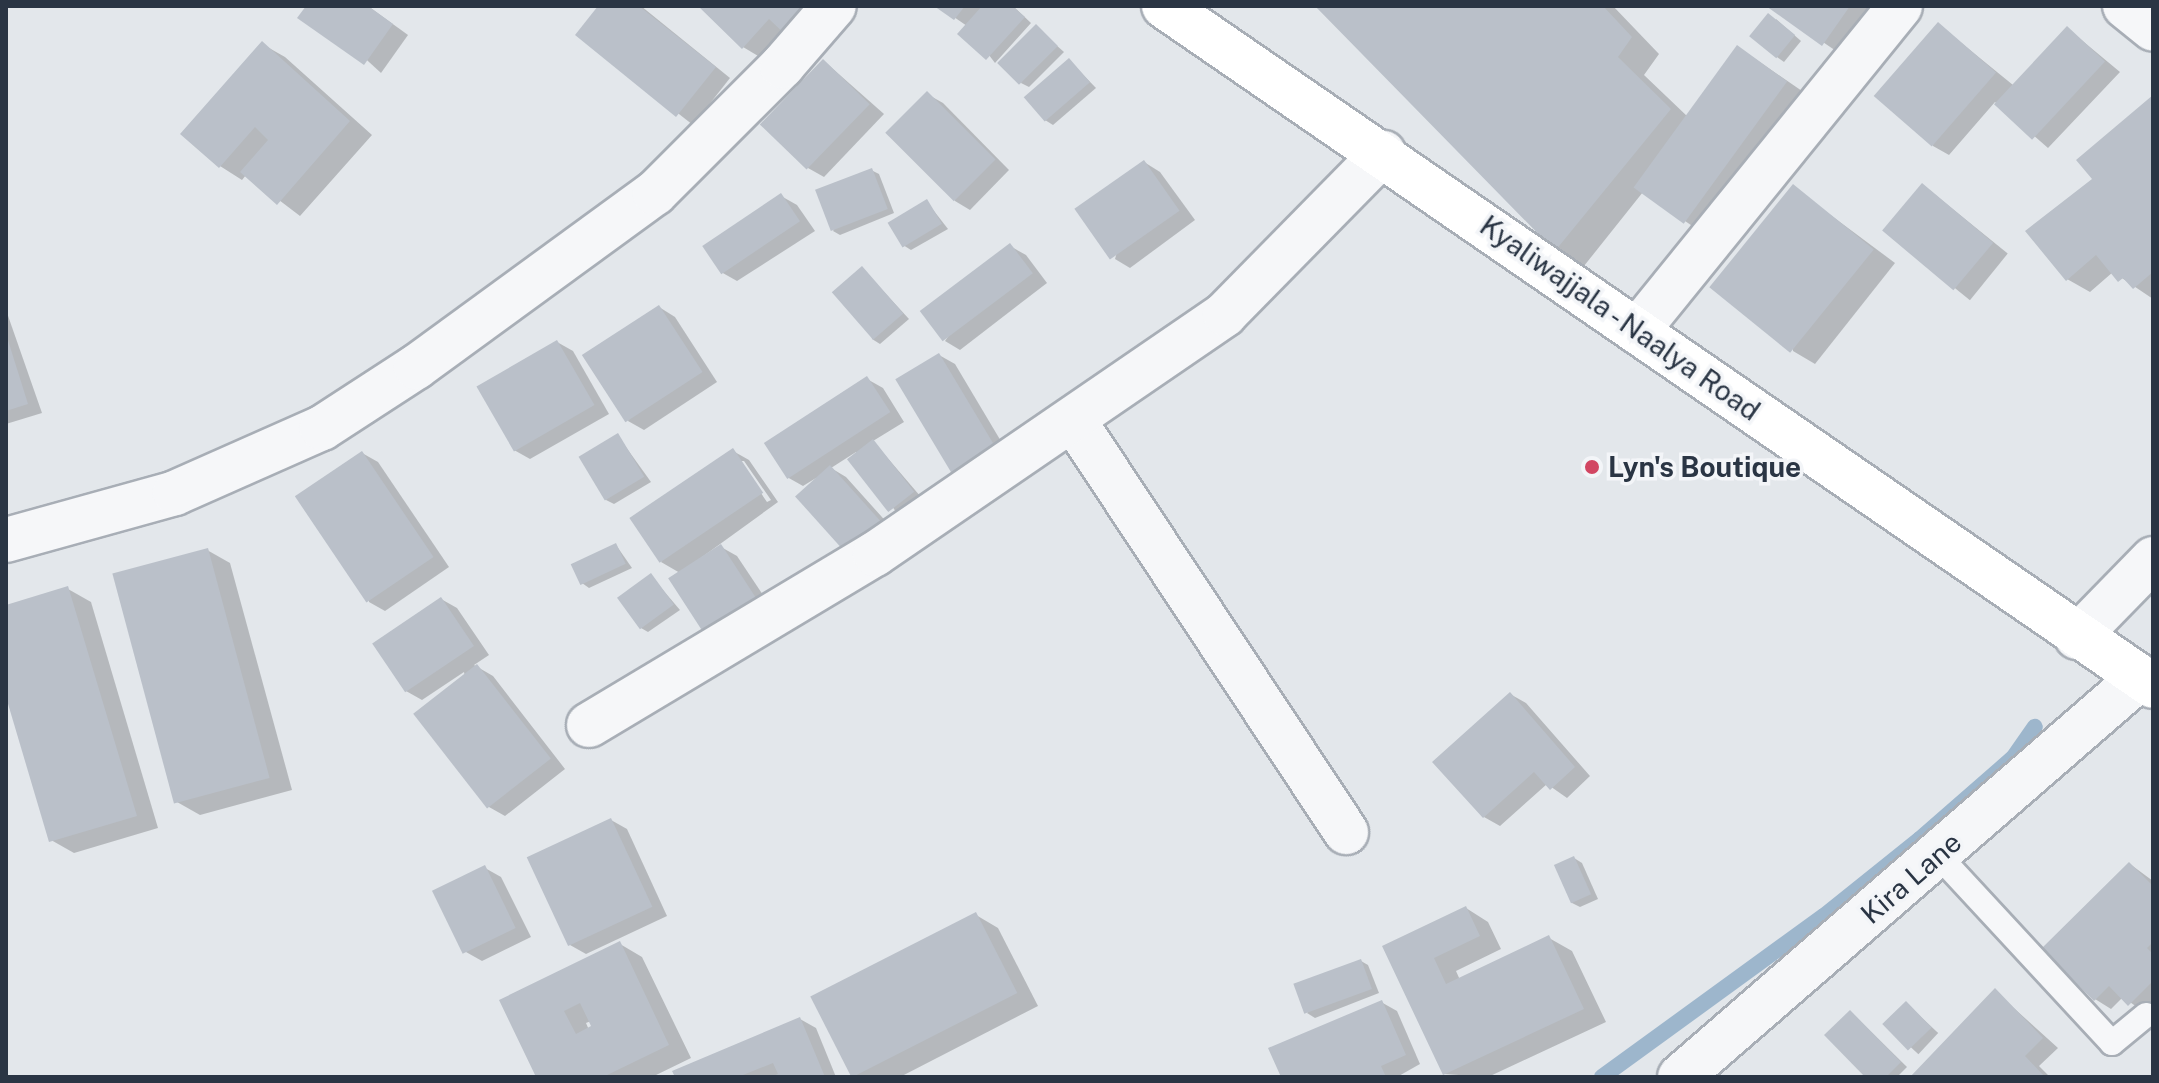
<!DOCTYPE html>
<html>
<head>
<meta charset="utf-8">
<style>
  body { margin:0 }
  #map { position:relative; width:2159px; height:1083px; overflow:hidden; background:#e3e7eb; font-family:"Public Sans",sans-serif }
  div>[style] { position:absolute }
  .shadow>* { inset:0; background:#0003; transform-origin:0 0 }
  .stream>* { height:16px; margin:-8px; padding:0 8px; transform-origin:8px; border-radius:8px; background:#9db6cc }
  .building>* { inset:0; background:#bac0c9; transform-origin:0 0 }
  .roads { filter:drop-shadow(2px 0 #a8aeb6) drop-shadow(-2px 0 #a8aeb6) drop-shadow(0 2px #a8aeb6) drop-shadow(0 -2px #a8aeb6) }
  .lane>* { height:24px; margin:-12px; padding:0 12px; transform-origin:12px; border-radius:12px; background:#f6f7f9 }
  .street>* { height:44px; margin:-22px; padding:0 22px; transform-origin:22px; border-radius:22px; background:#f6f7f9 }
  .secondary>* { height:44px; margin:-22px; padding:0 22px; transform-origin:22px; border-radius:22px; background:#fff }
  .dots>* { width:22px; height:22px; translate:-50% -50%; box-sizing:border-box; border:4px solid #f3f5f8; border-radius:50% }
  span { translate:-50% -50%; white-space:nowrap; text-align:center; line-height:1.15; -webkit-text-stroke:7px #f3f5f8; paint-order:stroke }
  .street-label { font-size:28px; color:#2a3544 }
  .poi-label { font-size:28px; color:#2a3544; font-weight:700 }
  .left { translate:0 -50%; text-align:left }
  .frame { position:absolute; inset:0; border:8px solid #2a3544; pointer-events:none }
</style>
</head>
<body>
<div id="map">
  <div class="shadow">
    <i style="clip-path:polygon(308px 6px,368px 6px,408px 35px,381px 73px)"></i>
    <i style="clip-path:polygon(601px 6px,641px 6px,730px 78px,693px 125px,578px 35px)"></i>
    <i style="clip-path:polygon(701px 6px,819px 6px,765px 60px,743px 47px)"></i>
    <i style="clip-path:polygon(938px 6px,1013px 6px,1031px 23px,995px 63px,967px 26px)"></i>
    <i style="clip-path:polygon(1318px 6px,1613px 6px,1659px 54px,1644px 75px,1688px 117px,1738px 47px,1802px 91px,1701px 232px,1643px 192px,1584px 266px,1556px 250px)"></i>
    <i style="clip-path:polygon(1770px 6px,1871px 6px,1839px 53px)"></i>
    <i style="clip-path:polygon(1776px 19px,1801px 41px,1784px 62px,1777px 57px)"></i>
    <i style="clip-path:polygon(1938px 24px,2013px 85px,2067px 28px,2120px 72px,2048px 148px,1995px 102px,1949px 155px,1933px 146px)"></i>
    <i style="clip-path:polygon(1036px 27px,1064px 52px,1029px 87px,1021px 83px)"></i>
    <i style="clip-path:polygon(262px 44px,285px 57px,372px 135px,300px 216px,246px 175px,242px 180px,220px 166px)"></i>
    <i style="clip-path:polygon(1069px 60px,1096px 88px,1053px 125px,1045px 120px)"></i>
    <i style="clip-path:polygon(824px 61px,884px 114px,824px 177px,808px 168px)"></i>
    <i style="clip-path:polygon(927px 94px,943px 103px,1009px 170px,970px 210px,955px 201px)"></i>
    <i style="clip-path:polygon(2153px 98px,2153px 299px,2113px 272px,2090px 292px,2067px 279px,2095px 180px)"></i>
    <i style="clip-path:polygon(1144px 162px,1160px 172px,1195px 220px,1130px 268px,1115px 259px)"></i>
    <i style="clip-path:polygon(871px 170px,879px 174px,894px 213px,840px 235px,833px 231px)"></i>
    <i style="left:1923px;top:185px;width:109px;height:60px;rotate:39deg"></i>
    <i style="clip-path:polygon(1793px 187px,1895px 263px,1815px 364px,1793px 351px)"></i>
    <i style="clip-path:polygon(781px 196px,797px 205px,815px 231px,737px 281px,721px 272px)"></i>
    <i style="clip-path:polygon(927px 202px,948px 229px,911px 250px,903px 245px)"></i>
    <i style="clip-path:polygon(1010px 246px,1026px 255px,1047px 283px,960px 350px,945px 341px)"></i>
    <i style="clip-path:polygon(862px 268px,909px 319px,880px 344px,872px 339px)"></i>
    <i style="clip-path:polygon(659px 307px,675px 317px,717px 382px,644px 430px,628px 421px)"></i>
    <i style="clip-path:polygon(6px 310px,42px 413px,6px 424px)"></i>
    <i style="clip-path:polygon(557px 342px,573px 351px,609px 414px,530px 459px,514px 450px)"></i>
    <i style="clip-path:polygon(939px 355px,955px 364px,1011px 458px,970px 482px,954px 473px,898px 380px)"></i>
    <i style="clip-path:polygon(867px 379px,883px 388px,904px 422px,873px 441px,921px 497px,898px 515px,856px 452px,831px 468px,846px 477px,899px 536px,816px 478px,803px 486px,787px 477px)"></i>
    <i style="clip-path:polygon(618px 436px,651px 482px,614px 504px,606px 500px)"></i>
    <i style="clip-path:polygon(evenodd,733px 451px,749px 460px,778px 502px,680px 573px,661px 562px,733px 451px,739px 461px,744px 461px,771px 500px,767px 502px,739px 461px)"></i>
    <i style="clip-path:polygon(362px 453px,378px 462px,449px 567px,385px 611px,369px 602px)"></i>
    <i style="clip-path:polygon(616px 545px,632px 568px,589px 588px,582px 583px)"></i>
    <i style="clip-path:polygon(721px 547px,737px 556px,773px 610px,724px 643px)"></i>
    <i style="clip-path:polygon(207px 550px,230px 563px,292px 790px,200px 815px,177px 802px)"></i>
    <i style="clip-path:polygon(651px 576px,680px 610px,648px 632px,641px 628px)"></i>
    <i style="clip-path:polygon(68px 589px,91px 602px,158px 828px,74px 853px,51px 840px,6px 690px,6px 607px)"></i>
    <i style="clip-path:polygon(441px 599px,457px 608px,489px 655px,474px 665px,493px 676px,565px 769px,505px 816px,489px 807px,464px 672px,422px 700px,406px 691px)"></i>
    <i style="clip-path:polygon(1510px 694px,1526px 703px,1590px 776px,1567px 798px,1547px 784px,1500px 826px,1484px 817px)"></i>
    <i style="clip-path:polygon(611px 820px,627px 829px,667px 916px,586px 954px,570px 945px)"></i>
    <i style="clip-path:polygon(1574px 858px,1582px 863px,1598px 899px,1580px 907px,1572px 903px)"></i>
    <i style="clip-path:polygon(2130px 864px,2153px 881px,2153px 1005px,2145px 1013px,2123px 997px,2111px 1009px,2095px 999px)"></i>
    <i style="clip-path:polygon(485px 868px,501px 877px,531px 937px,482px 961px,466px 952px)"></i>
    <i style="clip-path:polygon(1466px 908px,1488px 922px,1501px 949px,1456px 971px,1460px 980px,1549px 938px,1572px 951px,1606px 1022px,1488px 1077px,1444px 1074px,1385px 947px)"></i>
    <i style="clip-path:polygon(976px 915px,998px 928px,1038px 1006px,900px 1077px,854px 1076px,814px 998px)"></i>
    <i style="clip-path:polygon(evenodd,620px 944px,642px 957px,691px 1058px,652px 1077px,538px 1077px,501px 1001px,620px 944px,591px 1021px,594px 1027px,589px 1030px,586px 1023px,591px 1021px)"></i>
    <i style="clip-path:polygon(1361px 961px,1368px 965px,1379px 993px,1315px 1018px,1307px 1013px)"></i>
    <i style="clip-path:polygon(1995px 991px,2058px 1048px,2039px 1066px,2050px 1077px,1913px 1077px)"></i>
    <i style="clip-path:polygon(1381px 1002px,1397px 1011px,1420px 1064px,1397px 1077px,1283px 1077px)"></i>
    <i style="left:1906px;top:1003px;width:44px;height:29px;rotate:43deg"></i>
    <i style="clip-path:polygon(1851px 1012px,1907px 1067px,1897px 1077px,1868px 1077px)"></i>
    <i style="clip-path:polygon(800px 1019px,816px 1028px,836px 1077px,677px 1077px)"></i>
  </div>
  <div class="stream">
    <i style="left:1602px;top:1077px;width:274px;rotate:-36deg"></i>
    <i style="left:1824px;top:916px;width:123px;rotate:-38.7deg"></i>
    <i style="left:1920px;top:839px;width:123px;rotate:-41.1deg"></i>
    <i style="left:2013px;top:758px;width:38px;rotate:-55deg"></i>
  </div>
  <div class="building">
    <i style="clip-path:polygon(306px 6px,368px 6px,393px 24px,364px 65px,297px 18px)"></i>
    <i style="clip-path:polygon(598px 6px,639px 6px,716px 67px,676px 117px,575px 35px)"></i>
    <i style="clip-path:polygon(698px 6px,804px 6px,811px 13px,788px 37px,769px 19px,742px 49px)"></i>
    <i style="clip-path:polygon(934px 6px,965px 6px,954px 20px)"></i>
    <i style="clip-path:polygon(982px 6px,1012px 6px,1025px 17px,986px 60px,957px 34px)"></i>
    <i style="clip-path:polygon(1315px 6px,1603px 6px,1632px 37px,1618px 57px,1671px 109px,1555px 251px)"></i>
    <i style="clip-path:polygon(1766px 6px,1850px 6px,1822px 46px)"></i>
    <i style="left:1768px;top:13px;width:35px;height:30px;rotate:39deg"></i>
    <i style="left:1938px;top:22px;width:77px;height:98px;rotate:41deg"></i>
    <i style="left:1036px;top:24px;width:31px;height:55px;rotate:45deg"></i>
    <i style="left:2067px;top:26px;width:52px;height:107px;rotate:43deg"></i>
    <i style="clip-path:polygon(262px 41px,350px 121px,277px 205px,240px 172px,268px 140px,255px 127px,219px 168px,180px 134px)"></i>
    <i style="left:1737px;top:45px;width:62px;height:176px;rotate:36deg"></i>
    <i style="left:1069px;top:58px;width:32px;height:60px;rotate:49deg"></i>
    <i style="left:823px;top:59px;width:65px;height:91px;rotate:44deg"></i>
    <i style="left:927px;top:91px;width:97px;height:59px;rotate:45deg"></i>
    <i style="clip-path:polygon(2153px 95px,2153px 272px,2133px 289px,2123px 278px,2118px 282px,2096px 255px,2066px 281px,2025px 231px,2092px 179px,2076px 160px)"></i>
    <i style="left:1144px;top:160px;width:62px;height:85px;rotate:55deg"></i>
    <i style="left:872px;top:168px;width:44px;height:61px;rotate:69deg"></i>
    <i style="left:1922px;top:183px;width:93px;height:62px;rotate:40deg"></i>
    <i style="left:1793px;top:184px;width:104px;height:133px;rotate:39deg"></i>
    <i style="left:781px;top:193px;width:34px;height:95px;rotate:56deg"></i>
    <i style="left:927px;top:199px;width:29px;height:46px;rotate:59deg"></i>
    <i style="left:1010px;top:243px;width:38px;height:113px;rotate:53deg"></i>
    <i style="left:862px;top:266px;width:63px;height:40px;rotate:49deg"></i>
    <i style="left:659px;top:305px;width:80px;height:92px;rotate:57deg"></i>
    <i style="clip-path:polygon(7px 337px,28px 404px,6px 411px,6px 338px)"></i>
    <i style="left:557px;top:340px;width:75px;height:93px;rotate:60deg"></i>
    <i style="left:939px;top:353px;width:111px;height:51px;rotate:59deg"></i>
    <i style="left:867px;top:376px;width:43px;height:123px;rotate:57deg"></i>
    <i style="left:618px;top:433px;width:51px;height:46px;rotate:59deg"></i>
    <i style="left:873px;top:439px;width:67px;height:33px;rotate:52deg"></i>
    <i style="left:733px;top:448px;width:54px;height:125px;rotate:56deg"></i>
    <i style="left:362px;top:451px;width:128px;height:81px;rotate:56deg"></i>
    <i style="left:830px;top:465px;width:82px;height:47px;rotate:48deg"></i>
    <i style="left:616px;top:543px;width:23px;height:50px;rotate:65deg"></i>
    <i style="left:721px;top:544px;width:67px;height:63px;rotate:57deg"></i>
    <i style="left:208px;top:548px;width:238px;height:99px;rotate:75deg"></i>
    <i style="left:651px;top:573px;width:39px;height:42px;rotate:54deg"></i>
    <i style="clip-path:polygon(68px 586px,137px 816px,49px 842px,6px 697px,6px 605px)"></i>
    <i style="left:441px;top:597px;width:59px;height:83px;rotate:56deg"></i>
    <i style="left:477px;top:664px;width:120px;height:81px;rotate:52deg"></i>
    <i style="clip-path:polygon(1510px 692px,1575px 767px,1550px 790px,1534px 772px,1483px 818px,1432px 762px)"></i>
    <i style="left:611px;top:818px;width:98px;height:93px;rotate:65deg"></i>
    <i style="left:1574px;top:856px;width:42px;height:22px;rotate:66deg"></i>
    <i style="clip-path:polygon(2129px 862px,2153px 886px,2153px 942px,2147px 948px,2153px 954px,2153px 981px,2128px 1006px,2109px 986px,2094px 1001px,2042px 948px)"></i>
    <i style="left:485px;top:865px;width:70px;height:59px;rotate:64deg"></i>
    <i style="clip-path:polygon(1466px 906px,1480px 936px,1434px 958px,1446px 984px,1549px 935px,1584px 1009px,1443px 1075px,1382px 946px)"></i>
    <i style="left:976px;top:912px;width:91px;height:186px;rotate:63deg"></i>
    <i style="clip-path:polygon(evenodd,620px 941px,669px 1045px,603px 1077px,536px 1077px,499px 1000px,620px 941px,580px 1003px,591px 1026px,576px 1034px,564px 1011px,580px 1003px)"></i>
    <i style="left:1361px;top:959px;width:32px;height:72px;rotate:70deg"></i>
    <i style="clip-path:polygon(1995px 988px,2043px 1038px,2025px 1056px,2045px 1077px,1910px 1077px)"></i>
    <i style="clip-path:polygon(1382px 1000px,1406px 1055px,1381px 1066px,1386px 1077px,1281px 1077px,1268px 1048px)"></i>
    <i style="left:1906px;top:1001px;width:37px;height:33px;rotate:46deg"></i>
    <i style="clip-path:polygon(1850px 1010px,1901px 1062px,1886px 1077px,1865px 1077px,1824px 1035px)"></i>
    <i style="clip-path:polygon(800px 1017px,825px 1077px,770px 1077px,778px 1074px,773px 1063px,738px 1077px,675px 1077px,672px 1071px)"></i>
  </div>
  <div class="roads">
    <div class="lane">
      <i style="left:1938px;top:855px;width:256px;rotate:47.2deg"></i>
      <i style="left:2112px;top:1043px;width:44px;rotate:-39.5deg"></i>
    </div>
    <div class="street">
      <i style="left:2125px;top:6px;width:36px;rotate:39deg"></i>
      <i style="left:1637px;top:331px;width:418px;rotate:-51deg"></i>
      <i style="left:1074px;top:421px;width:493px;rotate:56.5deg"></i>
      <i style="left:6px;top:540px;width:175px;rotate:-15.5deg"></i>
      <i style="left:175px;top:493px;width:161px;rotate:-23.9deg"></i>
      <i style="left:322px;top:428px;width:112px;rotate:-33deg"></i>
      <i style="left:416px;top:367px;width:296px;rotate:-36.1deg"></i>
      <i style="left:655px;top:193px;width:180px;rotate:-45deg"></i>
      <i style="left:782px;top:66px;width:79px;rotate:-49.1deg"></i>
      <i style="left:2077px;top:637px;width:109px;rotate:-45.7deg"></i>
      <i style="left:589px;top:725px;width:333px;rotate:-30.9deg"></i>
      <i style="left:875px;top:554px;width:424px;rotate:-34.4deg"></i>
      <i style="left:1225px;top:314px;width:226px;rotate:-45.5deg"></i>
      <i style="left:1680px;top:1077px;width:610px;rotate:-40.95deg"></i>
    </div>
    <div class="secondary">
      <i style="left:1164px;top:6px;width:1200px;rotate:34.51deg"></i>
    </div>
  </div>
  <div class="dots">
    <i style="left:1592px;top:467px;background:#d24662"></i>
  </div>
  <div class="street-label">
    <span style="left:1620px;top:318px;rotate:35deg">Kyaliwajjala - Naalya Road</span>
    <span style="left:1911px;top:878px;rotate:-41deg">Kira Lane</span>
  </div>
  <div class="poi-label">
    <span class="left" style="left:1608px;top:467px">Lyn's Boutique</span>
  </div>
  <div class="frame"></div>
</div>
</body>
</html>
